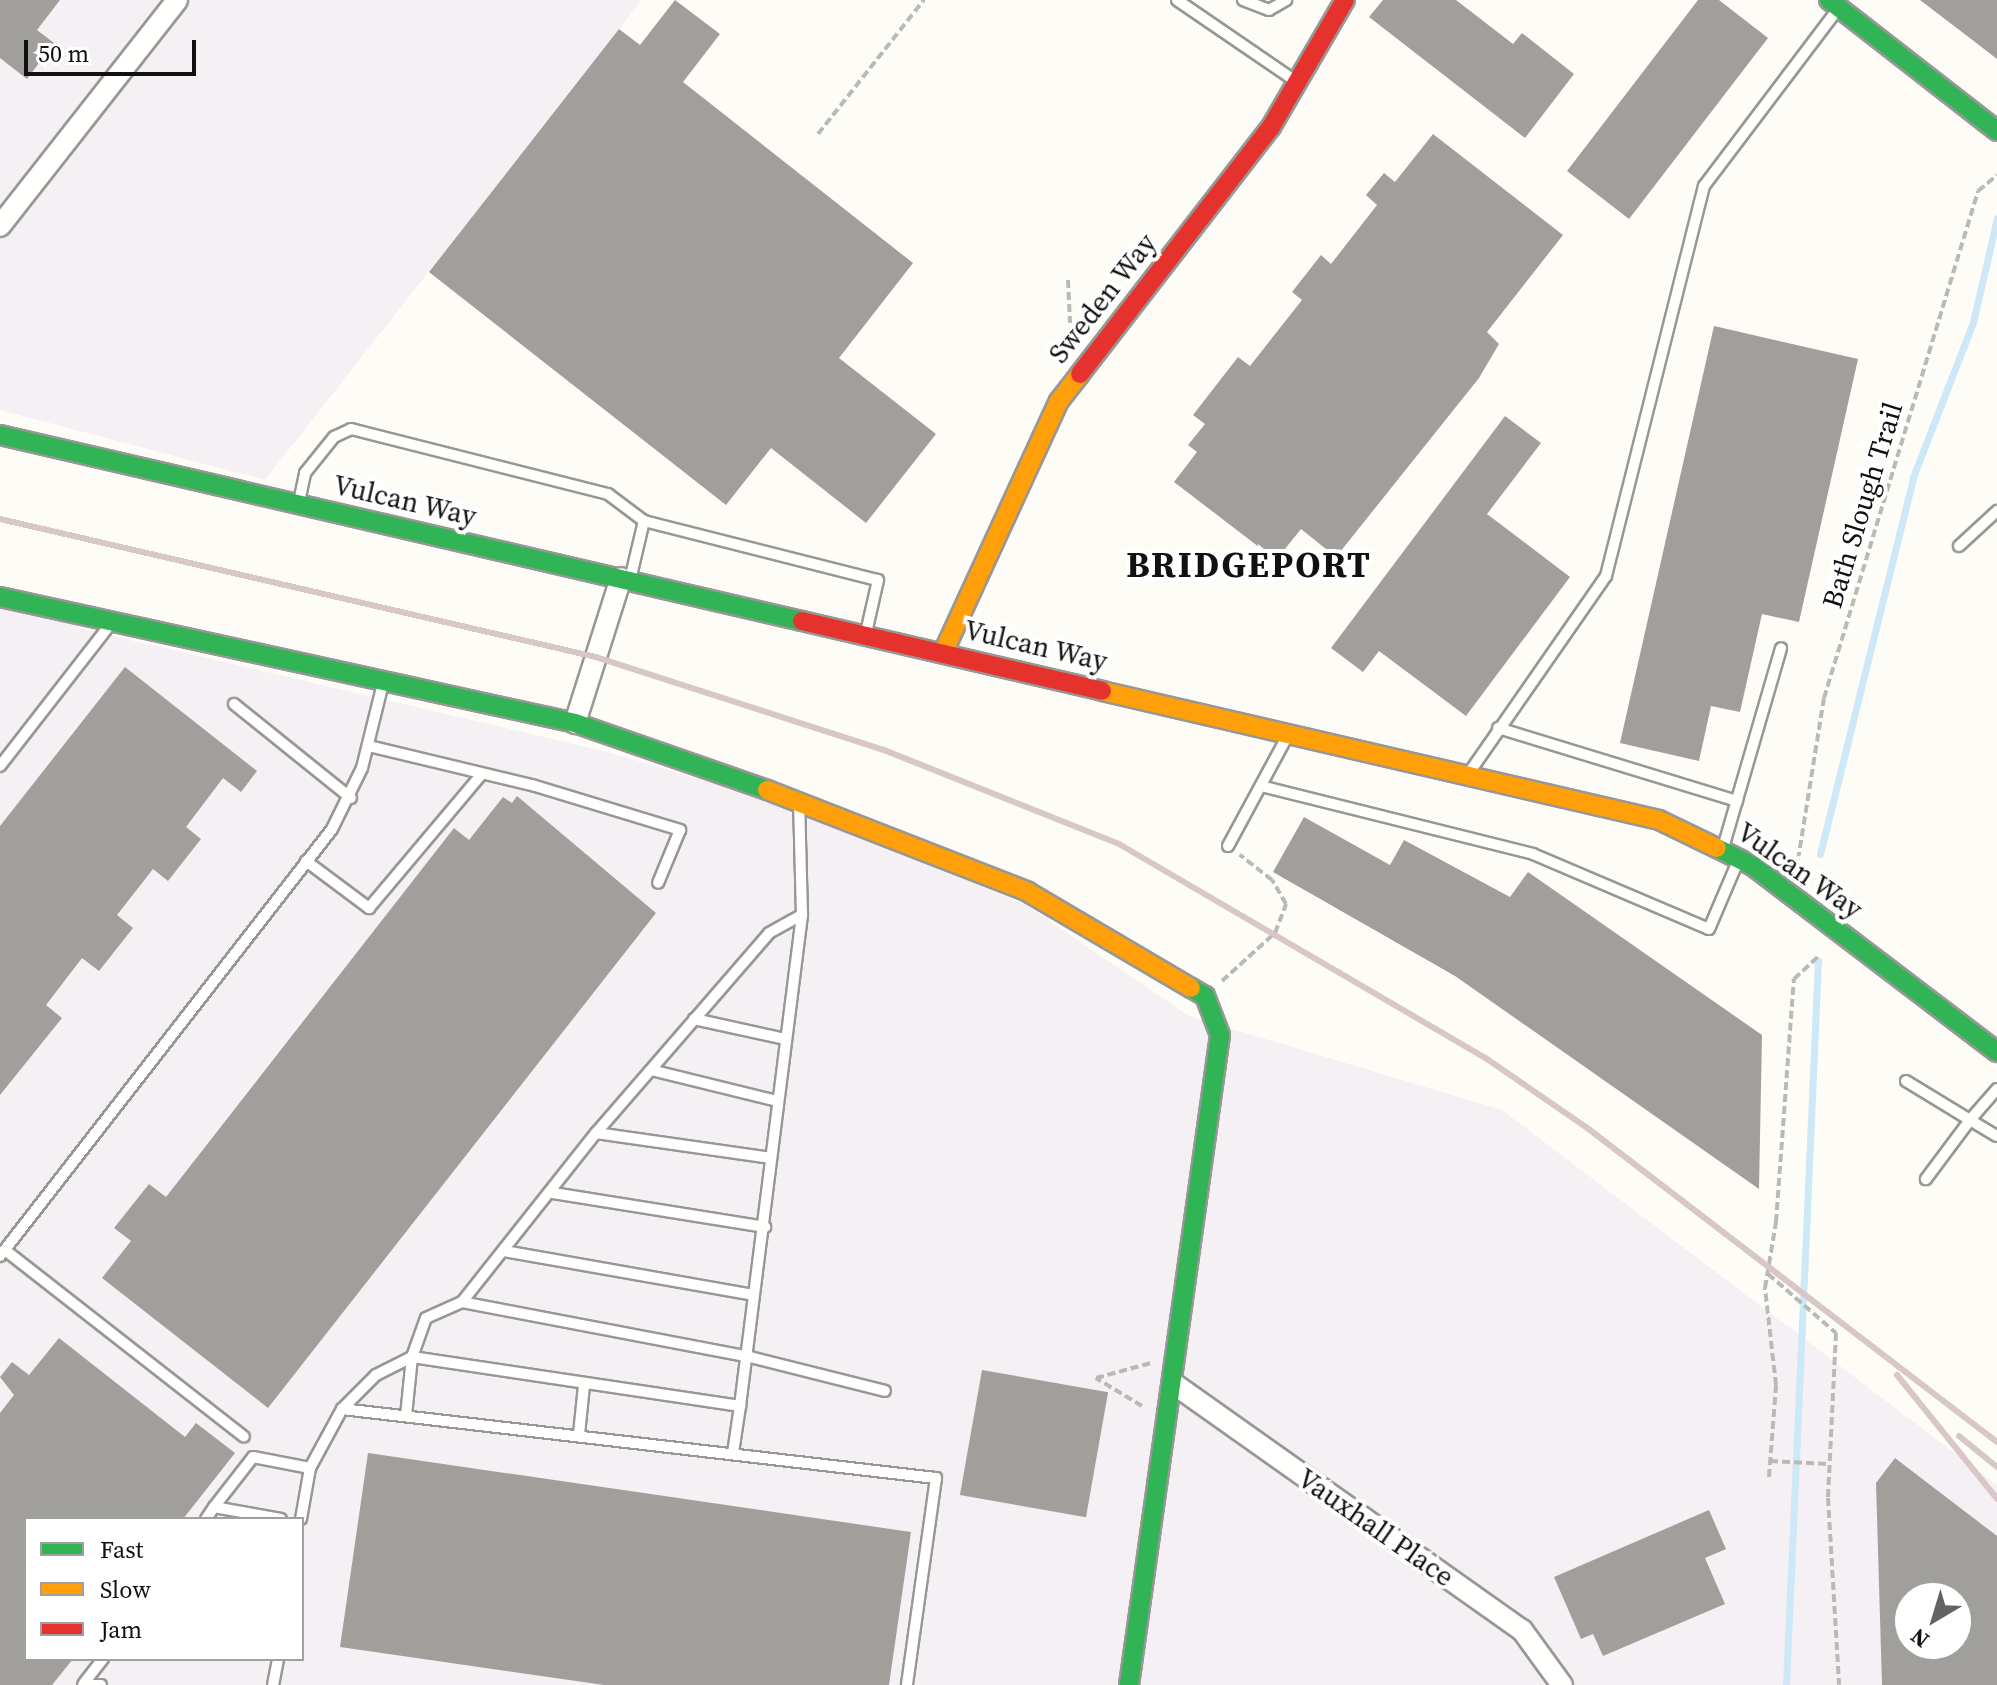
<!DOCTYPE html>
<html>
<head>
<meta charset="utf-8">
<style>
  body { margin:0 }
  #map { position:relative; width:1997px; height:1685px; overflow:hidden; background:#fdfcf7; font-family:"Source Serif 4",serif }
  div>[style] { position:absolute }
  .industrial>* { inset:0; background:#f5f0f3 }
  .stream>* { height:7px; margin:-3.5px; padding:0 3.5px; transform-origin:3.5px; border-radius:3.5px; background:#cde8f7 }
  .building>* { inset:0; background:#a19f9c; transform-origin:0 0 }
  .path>* { height:4px; margin-top:-2px; transform-origin:0; background:repeating-linear-gradient(90deg,#b9b9b8 0 8px,transparent 0 12px) }
  .roads { filter:drop-shadow(2px 0 #979795) drop-shadow(-2px 0 #979795) drop-shadow(0 2px #979795) drop-shadow(0 -2px #979795) }
  .lane>* { height:10px; margin:-5px; padding:0 5px; transform-origin:5px; border-radius:5px; background:#fffffe }
  .street>* { height:20px; margin:-10px; padding:0 10px; transform-origin:10px; border-radius:10px; background:#fffffe }
  .fast>* { height:18px; margin:-9px; padding:0 9px; transform-origin:9px; border-radius:9px; background:#30b455 }
  .slow>* { height:18px; margin:-9px; padding:0 9px; transform-origin:9px; border-radius:9px; background:#ff9f0a }
  .jam>* { height:18px; margin:-9px; padding:0 9px; transform-origin:9px; border-radius:9px; background:#e5322d }
  .rail>* { height:6px; margin:-3px; padding:0 3px; transform-origin:3px; border-radius:3px; background:#d9c6c7 }
  span { translate:-50% -50%; white-space:nowrap; text-align:center; line-height:1.15; -webkit-text-stroke:8px #fff; paint-order:stroke }
  .street-label { font-size:28px; color:#111 }
  .district-label { font-size:36px; color:#111; font-weight:700; letter-spacing:2px }
  .legend { position:absolute; left:24px; top:1517px; width:280px; height:144px; box-sizing:border-box; background:#fff; border:2px solid #a0a0a0; margin:0; padding:10px 14px; list-style:none; font-size:24px; color:#111 }
  .legend li { display:flex; align-items:center; gap:16px; height:40px }
  .legend b { width:40px; border:2px solid #a0a0a0 }
  .north { position:absolute; left:1893px; top:1581px; width:80px; height:80px; box-sizing:border-box; background:#fff; border:2px solid #a0a0a0; border-radius:50%; rotate:218deg; font-size:22px; font-weight:700; line-height:32px; text-align:center; color:#111 }
  .north::after { content:''; display:block; margin:auto; width:28px; height:36px; background:#646362; clip-path:polygon(50% 0,100% 100%,50% 72%,0 100%) }
  .scale { position:absolute; left:24px; top:40px; width:172px; height:36px; box-sizing:border-box; border:4px solid #111; border-top:0; padding-left:10px; font-size:24px; line-height:28px; white-space:nowrap; color:#111; -webkit-text-stroke:6px #fff; paint-order:stroke }
</style>
</head>
<body>
<div id="map">
  <div class="industrial">
    <i style="clip-path:polygon(0 0,642px 0,265px 480px,0 410px)"></i>
    <i style="clip-path:polygon(evenodd,0 595px,84px 629px,612px 753px,778px 803px,1026px 905px,1189px 1016px,1502px 1110px,1997px 1485px,1997px 1685px,0 1685px,0 595px,26px 1519px,302px 1519px,302px 1659px,26px 1659px,26px 1519px,0 595px,1909px 1597px,1957px 1597px,1957px 1645px,1909px 1645px,1909px 1597px)"></i>
  </div>
  <div class="stream">
    <i style="left:1820px;top:854px;width:388px;rotate:-76.1deg"></i>
    <i style="left:1913px;top:477px;width:166px;rotate:-68.8deg"></i>
    <i style="left:1973px;top:322px;width:107px;rotate:-77deg"></i>
    <i style="left:1786px;top:1685px;width:725px;rotate:-87.47deg"></i>
  </div>
  <div class="building">
    <i style="clip-path:polygon(0 0,60px 0,37px 30px,54px 43px,27px 79px,0 58px)"></i>
    <i style="clip-path:polygon(675px 0,720px 34px,683px 82px,913px 263px,839px 358px,936px 434px,866px 523px,771px 448px,726px 505px,429px 272px,619px 29px,640px 45px)"></i>
    <i style="clip-path:polygon(1383px 0,1456px 0,1513px 44px,1522px 33px,1574px 74px,1525px 138px,1369px 17px)"></i>
    <i style="clip-path:polygon(1698px 0,1719px 0,1768px 38px,1629px 219px,1567px 171px)"></i>
    <i style="clip-path:polygon(1920px 0,1997px 0,1997px 59px,1975px 42px)"></i>
    <i style="clip-path:polygon(1433px 134px,1563px 235px,1487px 332px,1499px 344px,1479px 378px,1336px 557px,1301px 529px,1276px 560px,1174px 482px,1197px 452px,1188px 445px,1205px 424px,1193px 415px,1238px 357px,1250px 366px,1302px 300px,1292px 292px,1321px 255px,1331px 264px,1377px 205px,1366px 195px,1384px 173px,1395px 182px)"></i>
    <i style="clip-path:polygon(1714px 326px,1858px 359px,1799px 622px,1762px 614px,1740px 712px,1711px 706px,1699px 761px,1620px 743px)"></i>
    <i style="clip-path:polygon(1505px 416px,1541px 443px,1487px 514px,1570px 577px,1466px 716px,1379px 651px,1363px 672px,1331px 648px)"></i>
    <i style="clip-path:polygon(125px 667px,257px 771px,241px 792px,223px 778px,186px 827px,201px 839px,168px 881px,153px 869px,117px 915px,133px 928px,99px 971px,82px 958px,46px 1005px,62px 1018px,0 1095px,0 826px)"></i>
    <i style="clip-path:polygon(517px 796px,656px 913px,268px 1408px,102px 1278px,131px 1241px,114px 1228px,149px 1184px,166px 1197px,454px 828px,469px 840px,503px 797px,512px 803px)"></i>
    <i style="clip-path:polygon(1304px 817px,1390px 865px,1404px 840px,1510px 897px,1528px 872px,1762px 1035px,1759px 1189px,1455px 976px,1273px 872px)"></i>
    <i style="clip-path:polygon(59px 1338px,185px 1437px,196px 1423px,235px 1453px,183px 1519px,26px 1519px,26px 1659px,73px 1659px,52px 1685px,0 1685px,0 1413px,14px 1395px,0 1377px,12px 1362px,29px 1375px)"></i>
    <i style="left:982px;top:1370px;width:128px;height:127px;rotate:10deg"></i>
    <i style="clip-path:polygon(368px 1453px,911px 1532px,889px 1685px,604px 1685px,340px 1647px)"></i>
    <i style="clip-path:polygon(evenodd,1895px 1458px,1997px 1536px,1997px 1685px,1882px 1685px,1876px 1483px,1895px 1458px,1909px 1597px,1957px 1597px,1957px 1645px,1909px 1645px,1909px 1597px)"></i>
    <i style="clip-path:polygon(1709px 1510px,1726px 1549px,1705px 1558px,1725px 1604px,1603px 1656px,1593px 1634px,1581px 1639px,1554px 1577px)"></i>
  </div>
  <div class="path">
    <i style="left:818px;top:134px;width:171px;rotate:-51.7deg"></i>
    <i style="left:1068px;top:280px;width:43px;rotate:87.3deg"></i>
    <i style="left:1798px;top:860px;width:164px;rotate:-80.9deg"></i>
    <i style="left:1824px;top:698px;width:530px;rotate:-73.1deg"></i>
    <i style="left:1978px;top:191px;width:25px;rotate:-40deg"></i>
    <i style="left:1222px;top:981px;width:72px;rotate:-42.2deg"></i>
    <i style="left:1275px;top:933px;width:31px;rotate:-69deg"></i>
    <i style="left:1286px;top:904px;width:28px;rotate:-120deg"></i>
    <i style="left:1272px;top:880px;width:41px;rotate:-142deg"></i>
    <i style="left:1768px;top:1274px;width:90px;rotate:40.9deg"></i>
    <i style="left:1836px;top:1333px;width:165px;rotate:92.8deg"></i>
    <i style="left:1828px;top:1498px;width:187px;rotate:86.6deg"></i>
    <i style="left:1142px;top:1406px;width:54px;rotate:-148.7deg"></i>
    <i style="left:1096px;top:1378px;width:57px;rotate:-15.3deg"></i>
    <i style="left:1770px;top:1461px;width:60px;rotate:2.9deg"></i>
    <i style="left:1769px;top:1477px;width:92px;rotate:-85.6deg"></i>
    <i style="left:1776px;top:1385px;width:98px;rotate:-96.5deg"></i>
    <i style="left:1765px;top:1288px;width:67px;rotate:-80.5deg"></i>
    <i style="left:1776px;top:1222px;width:244px;rotate:-85.8deg"></i>
    <i style="left:1794px;top:979px;width:35px;rotate:-43deg"></i>
  </div>
  <div class="roads">
    <div class="lane">
      <i style="left:1177px;top:0;width:142px;rotate:34.4deg"></i>
      <i style="left:1243px;top:0;width:28px;rotate:21deg"></i>
      <i style="left:1269px;top:10px;width:20px;rotate:-30deg"></i>
      <i style="left:299px;top:502px;width:30px;rotate:-78deg"></i>
      <i style="left:305px;top:473px;width:46px;rotate:-51.1deg"></i>
      <i style="left:334px;top:437px;width:19px;rotate:-25deg"></i>
      <i style="left:351px;top:429px;width:265px;rotate:14.2deg"></i>
      <i style="left:608px;top:494px;width:45px;rotate:36.9deg"></i>
      <i style="left:644px;top:521px;width:241px;rotate:14.2deg"></i>
      <i style="left:878px;top:580px;width:54px;rotate:102.8deg"></i>
      <i style="left:1959px;top:546px;width:52px;rotate:-42.6deg"></i>
      <i style="left:630px;top:580px;width:61px;rotate:-76.7deg"></i>
      <i style="left:234px;top:704px;width:150px;rotate:38.8deg"></i>
      <i style="left:1498px;top:728px;width:250px;rotate:17deg"></i>
      <i style="left:369px;top:746px;width:168px;rotate:13.5deg"></i>
      <i style="left:532px;top:785px;width:155px;rotate:16.9deg"></i>
      <i style="left:680px;top:830px;width:57px;rotate:112.5deg"></i>
      <i style="left:0;top:766px;width:177px;rotate:-52.1deg"></i>
      <i style="left:1469px;top:773px;width:240px;rotate:-55.2deg"></i>
      <i style="left:1606px;top:576px;width:402px;rotate:-75.9deg"></i>
      <i style="left:1704px;top:186px;width:222px;rotate:-52.9deg"></i>
      <i style="left:1261px;top:786px;width:280px;rotate:14deg"></i>
      <i style="left:1533px;top:854px;width:191px;rotate:23.1deg"></i>
      <i style="left:1709px;top:929px;width:74px;rotate:-66.9deg"></i>
      <i style="left:1228px;top:846px;width:124px;rotate:-61.6deg"></i>
      <i style="left:1723px;top:848px;width:208px;rotate:-73.8deg"></i>
      <i style="left:306px;top:861px;width:79px;rotate:36.7deg"></i>
      <i style="left:369px;top:908px;width:175px;rotate:-49.9deg"></i>
      <i style="left:694px;top:1019px;width:94px;rotate:12.3deg"></i>
      <i style="left:651px;top:1070px;width:130px;rotate:13.8deg"></i>
      <i style="left:1906px;top:1081px;width:75px;rotate:31.4deg"></i>
      <i style="left:1970px;top:1120px;width:74px;rotate:126.7deg"></i>
      <i style="left:1997px;top:1089px;width:41px;rotate:131.1deg"></i>
      <i style="left:1970px;top:1120px;width:31px;rotate:31deg"></i>
      <i style="left:596px;top:1133px;width:177px;rotate:8.1deg"></i>
      <i style="left:553px;top:1193px;width:215px;rotate:9.1deg"></i>
      <i style="left:5px;top:1250px;width:303px;rotate:38deg"></i>
      <i style="left:504px;top:1251px;width:253px;rotate:10deg"></i>
      <i style="left:0;top:1256px;width:541px;rotate:-52.13deg"></i>
      <i style="left:332px;top:829px;width:68px;rotate:-63.8deg"></i>
      <i style="left:362px;top:768px;width:88px;rotate:-76.1deg"></i>
      <i style="left:462px;top:1302px;width:216px;rotate:-51.6deg"></i>
      <i style="left:596px;top:1133px;width:264px;rotate:-49.1deg"></i>
      <i style="left:769px;top:933px;width:38px;rotate:-29deg"></i>
      <i style="left:342px;top:1409px;width:598px;rotate:6.63deg"></i>
      <i style="left:936px;top:1478px;width:209px;rotate:98deg"></i>
      <i style="left:406px;top:1416px;width:59px;rotate:-84.2deg"></i>
      <i style="left:412px;top:1357px;width:41px;rotate:-70.3deg"></i>
      <i style="left:426px;top:1318px;width:39px;rotate:-24deg"></i>
      <i style="left:462px;top:1302px;width:293px;rotate:10.8deg"></i>
      <i style="left:750px;top:1357px;width:139px;rotate:14.1deg"></i>
      <i style="left:579px;top:1434px;width:48px;rotate:-84.1deg"></i>
      <i style="left:733px;top:1453px;width:48px;rotate:-81.5deg"></i>
      <i style="left:214px;top:1507px;width:63px;rotate:-52deg"></i>
      <i style="left:253px;top:1457px;width:58px;rotate:10.9deg"></i>
      <i style="left:206px;top:1519px;width:14px;rotate:-56deg"></i>
      <i style="left:214px;top:1507px;width:68px;rotate:10.2deg"></i>
      <i style="left:301px;top:1519px;width:52px;rotate:-80deg"></i>
      <i style="left:310px;top:1468px;width:67px;rotate:-61.5deg"></i>
      <i style="left:342px;top:1409px;width:48px;rotate:-45deg"></i>
      <i style="left:376px;top:1375px;width:40px;rotate:-26.6deg"></i>
      <i style="left:412px;top:1357px;width:332px;rotate:8.5deg"></i>
      <i style="left:740px;top:1406px;width:495px;rotate:-82.8deg"></i>
      <i style="left:802px;top:915px;width:112px;rotate:-91.5deg"></i>
      <i style="left:84px;top:1683px;width:31px;rotate:-52deg"></i>
      <i style="left:83px;top:1685px;width:18px"></i>
      <i style="left:273px;top:1685px;width:26px;rotate:-79deg"></i>
    </div>
    <div class="street">
      <i style="left:0;top:226px;width:287px;rotate:-51.9deg"></i>
      <i style="left:575px;top:723px;width:152px;rotate:-72.4deg"></i>
      <i style="left:1174px;top:1384px;width:426px;rotate:35.3deg"></i>
      <i style="left:1522px;top:1630px;width:68px;rotate:54deg"></i>
    </div>
    <div class="fast">
      <i style="left:1829px;top:0;width:213px;rotate:37.9deg"></i>
      <i style="left:0;top:435px;width:823px;rotate:13.06deg"></i>
      <i style="left:0;top:597px;width:589px;rotate:12.36deg"></i>
      <i style="left:575px;top:723px;width:203px;rotate:19.2deg"></i>
      <i style="left:1717px;top:848px;width:40px;rotate:26.6deg"></i>
      <i style="left:1753px;top:866px;width:307px;rotate:37.3deg"></i>
      <i style="left:1129px;top:1685px;width:656px;rotate:-82.03deg"></i>
      <i style="left:1220px;top:1035px;width:42px;rotate:-111deg"></i>
      <i style="left:1205px;top:996px;width:16px;rotate:-150deg"></i>
    </div>
    <div class="slow">
      <i style="left:943px;top:653px;width:277px;rotate:-65.3deg"></i>
      <i style="left:1059px;top:401px;width:34px;rotate:-52deg"></i>
      <i style="left:1102px;top:691px;width:572px;rotate:13.04deg"></i>
      <i style="left:1659px;top:820px;width:64px;rotate:25.8deg"></i>
      <i style="left:767px;top:790px;width:280px;rotate:21.3deg"></i>
      <i style="left:1028px;top:892px;width:189px;rotate:30.5deg"></i>
    </div>
    <div class="jam">
      <i style="left:1080px;top:374px;width:312px;rotate:-52.3deg"></i>
      <i style="left:1271px;top:127px;width:147px;rotate:-59.8deg"></i>
      <i style="left:802px;top:621px;width:308px;rotate:13.1deg"></i>
    </div>
  </div>
  <div class="rail">
    <i style="left:0;top:519px;width:612px;rotate:13.04deg"></i>
    <i style="left:596px;top:657px;width:303px;rotate:17.9deg"></i>
    <i style="left:884px;top:750px;width:253px;rotate:21.8deg"></i>
    <i style="left:1119px;top:844px;width:426px;rotate:30.3deg"></i>
    <i style="left:1487px;top:1059px;width:120px;rotate:34.5deg"></i>
    <i style="left:1586px;top:1127px;width:518px;rotate:37.47deg"></i>
    <i style="left:1897px;top:1375px;width:159px;rotate:51.1deg"></i>
    <i style="left:1959px;top:1436px;width:49px;rotate:39.2deg"></i>
  </div>
  <div class="street-label">
    <span style="left:1102px;top:298px;rotate:-52deg">Sweden Way</span>
    <span style="left:405px;top:500px;rotate:13deg">Vulcan Way</span>
    <span style="left:1862px;top:505px;rotate:-73deg">Bath Slough Trail</span>
    <span style="left:1036px;top:645px;rotate:13deg">Vulcan Way</span>
    <span style="left:1800px;top:870px;rotate:35deg">Vulcan Way</span>
    <span style="left:1376px;top:1527px;rotate:35deg">Vauxhall Place</span>
  </div>
  <div class="district-label">
    <span style="left:1249px;top:565px">BRIDGEPORT</span>
  </div>
  <ul class="legend">
  <li><b style="height:10px;background:#30b455"></b>Fast</li>
  <li><b style="height:10px;background:#ff9f0a"></b>Slow</li>
  <li><b style="height:10px;background:#e5322d"></b>Jam</li>
  </ul>
  <div class="north">N</div>
  <div class="scale">50 m</div>
</div>
</body>
</html>
